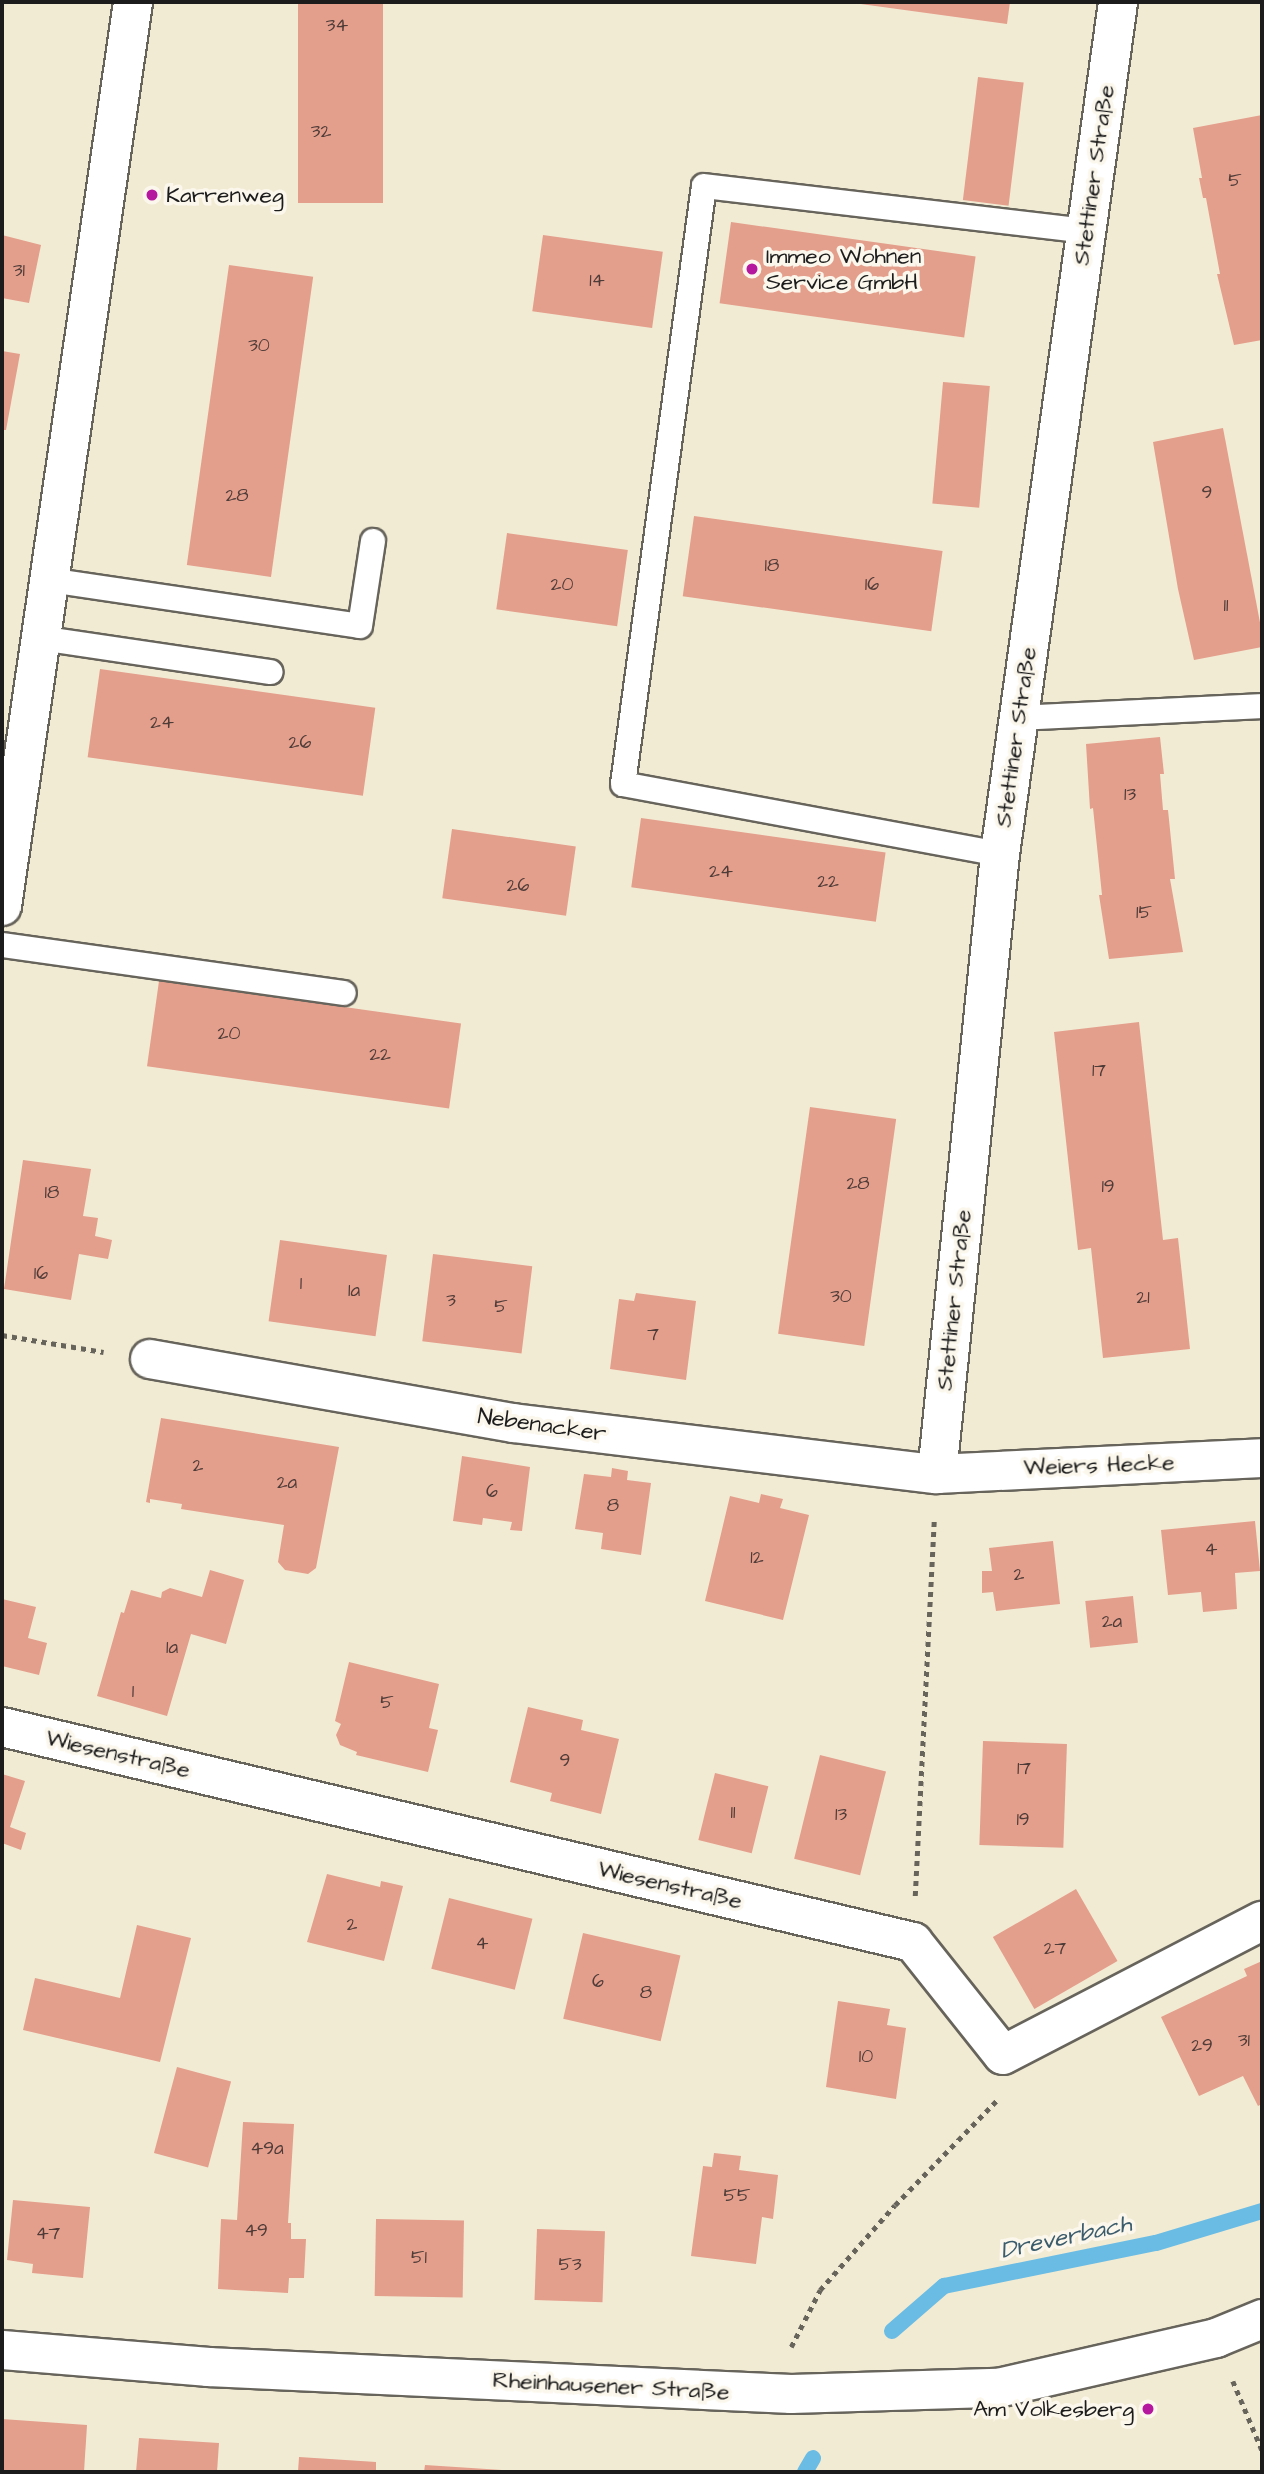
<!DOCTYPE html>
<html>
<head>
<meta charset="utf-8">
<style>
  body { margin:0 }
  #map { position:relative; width:1264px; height:2474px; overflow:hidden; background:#f2ebd3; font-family:"Architects Daughter",sans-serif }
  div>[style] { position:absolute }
  .stream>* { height:16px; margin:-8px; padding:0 8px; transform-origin:8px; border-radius:8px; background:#6abce5 }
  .building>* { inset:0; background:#e49e8c; transform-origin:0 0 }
  .path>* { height:4.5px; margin-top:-2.25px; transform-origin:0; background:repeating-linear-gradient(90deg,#67645c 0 5px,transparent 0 10px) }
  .roads { filter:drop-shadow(2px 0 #67645c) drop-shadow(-2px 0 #67645c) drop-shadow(0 2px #67645c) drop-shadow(0 -2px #67645c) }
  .lane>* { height:24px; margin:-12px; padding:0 12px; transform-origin:12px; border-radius:12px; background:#fff }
  .street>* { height:38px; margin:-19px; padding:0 19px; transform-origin:19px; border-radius:19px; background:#fff }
  .secondary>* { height:38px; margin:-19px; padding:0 19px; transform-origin:19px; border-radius:19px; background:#fff }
  .dots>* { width:19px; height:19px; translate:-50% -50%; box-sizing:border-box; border:4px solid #fbf7ec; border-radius:50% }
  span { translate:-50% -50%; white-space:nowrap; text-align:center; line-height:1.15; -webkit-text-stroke:7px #fbf7ec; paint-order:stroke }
  .number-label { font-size:19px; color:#4e3c38 }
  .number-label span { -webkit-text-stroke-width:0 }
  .street-label { font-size:23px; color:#1c1c1c }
  .poi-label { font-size:23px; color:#1c1c1c }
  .left { translate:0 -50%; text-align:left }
  .right { translate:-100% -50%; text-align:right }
  .water-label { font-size:24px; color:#3b5c6c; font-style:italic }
  .frame { position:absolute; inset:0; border:4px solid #1c1c1c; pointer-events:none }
</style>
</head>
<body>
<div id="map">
  <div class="stream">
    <i style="left:892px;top:2331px;width:69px;rotate:-40.9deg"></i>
    <i style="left:944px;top:2286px;width:216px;rotate:-11.5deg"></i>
    <i style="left:1156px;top:2243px;width:111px;rotate:-16.8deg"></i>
    <i style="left:805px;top:2472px;width:16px;rotate:-60deg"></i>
  </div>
  <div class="building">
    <i style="left:298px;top:2px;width:85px;height:201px"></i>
    <i style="clip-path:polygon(846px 2px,1010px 2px,1007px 24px)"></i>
    <i style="left:978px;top:77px;width:46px;height:124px;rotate:7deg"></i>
    <i style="clip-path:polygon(1262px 115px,1262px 340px,1234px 345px,1217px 274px,1220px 274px,1206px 198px,1203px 198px,1199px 178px,1202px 178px,1193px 128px)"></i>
    <i style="left:731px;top:222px;width:247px;height:82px;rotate:8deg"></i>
    <i style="clip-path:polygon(2px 235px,41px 245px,29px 303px,2px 298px)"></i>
    <i style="left:543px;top:235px;width:121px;height:77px;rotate:8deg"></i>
    <i style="left:229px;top:265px;width:85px;height:303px;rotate:8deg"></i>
    <i style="clip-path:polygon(2px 351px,20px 354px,6px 430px,2px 430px)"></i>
    <i style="left:943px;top:382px;width:47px;height:122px;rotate:5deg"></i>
    <i style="clip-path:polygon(1223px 428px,1262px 633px,1262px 647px,1194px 660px,1178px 589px,1153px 442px)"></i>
    <i style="left:694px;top:516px;width:251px;height:81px;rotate:8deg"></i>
    <i style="left:507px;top:533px;width:122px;height:77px;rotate:8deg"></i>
    <i style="left:100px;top:669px;width:278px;height:89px;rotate:8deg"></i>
    <i style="clip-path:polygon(1160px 737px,1164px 774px,1160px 774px,1163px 810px,1168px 810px,1175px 879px,1170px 879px,1183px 952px,1109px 959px,1099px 895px,1102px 895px,1093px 808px,1090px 809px,1086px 744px)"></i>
    <i style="left:641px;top:818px;width:247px;height:70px;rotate:8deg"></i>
    <i style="left:452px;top:829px;width:125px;height:70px;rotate:8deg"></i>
    <i style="left:159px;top:981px;width:305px;height:86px;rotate:8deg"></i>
    <i style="clip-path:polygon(1139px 1022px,1163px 1240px,1178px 1238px,1190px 1349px,1103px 1358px,1091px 1248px,1078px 1250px,1054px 1032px)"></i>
    <i style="left:810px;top:1107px;width:87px;height:229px;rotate:8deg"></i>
    <i style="clip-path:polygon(23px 1160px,91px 1169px,83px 1216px,98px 1218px,95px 1236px,112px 1240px,108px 1259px,79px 1254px,71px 1300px,4px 1289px)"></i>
    <i style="left:280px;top:1240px;width:108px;height:82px;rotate:8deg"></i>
    <i style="left:433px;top:1254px;width:100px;height:88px;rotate:7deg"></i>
    <i style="clip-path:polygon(636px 1293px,696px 1301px,686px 1380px,610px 1369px,619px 1299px,634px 1301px)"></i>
    <i style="clip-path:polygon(161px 1418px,339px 1447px,316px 1568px,308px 1574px,285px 1570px,278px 1562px,284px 1525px,181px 1509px,182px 1504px,150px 1499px,150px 1503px,146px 1502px)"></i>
    <i style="clip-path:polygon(462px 1456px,530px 1467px,522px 1531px,510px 1530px,512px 1522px,483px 1518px,482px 1525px,453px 1521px)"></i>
    <i style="clip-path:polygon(612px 1468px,628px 1471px,627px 1480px,651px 1483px,641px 1555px,601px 1549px,603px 1533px,575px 1529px,584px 1474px,611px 1477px)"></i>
    <i style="clip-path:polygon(761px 1494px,783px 1499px,780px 1508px,809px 1515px,783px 1620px,705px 1601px,730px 1496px,759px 1503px)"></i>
    <i style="clip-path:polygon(1255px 1521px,1260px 1571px,1235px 1573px,1237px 1609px,1203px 1612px,1201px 1592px,1168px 1595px,1161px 1530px)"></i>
    <i style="clip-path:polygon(1053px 1541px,1060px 1604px,996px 1611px,993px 1592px,982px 1593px,982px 1571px,992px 1571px,989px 1548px)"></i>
    <i style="clip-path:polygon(210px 1570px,244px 1580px,226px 1644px,191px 1634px,167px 1716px,97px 1696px,121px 1612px,124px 1613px,131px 1590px,161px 1598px,162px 1592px,170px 1588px,202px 1597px)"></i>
    <i style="left:1133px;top:1596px;width:47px;height:48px;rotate:84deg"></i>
    <i style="clip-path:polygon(2px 1599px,36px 1607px,28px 1638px,47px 1643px,39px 1675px,2px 1666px)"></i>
    <i style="clip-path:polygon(349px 1662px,439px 1684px,429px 1728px,438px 1730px,428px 1772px,356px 1755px,357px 1752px,340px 1745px,336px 1735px,341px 1724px,335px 1721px)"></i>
    <i style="clip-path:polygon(528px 1707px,583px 1720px,581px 1730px,619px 1739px,601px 1814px,550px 1801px,552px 1793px,510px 1782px)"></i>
    <i style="left:983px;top:1741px;width:84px;height:104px;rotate:2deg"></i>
    <i style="left:820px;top:1755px;width:68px;height:107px;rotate:14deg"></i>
    <i style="left:715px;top:1773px;width:55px;height:69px;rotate:14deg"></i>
    <i style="clip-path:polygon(2px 1774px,25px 1781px,10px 1827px,26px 1833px,21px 1850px,2px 1843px)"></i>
    <i style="clip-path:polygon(327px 1874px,380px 1887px,381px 1881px,403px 1886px,384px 1961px,307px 1942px)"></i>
    <i style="left:1076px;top:1889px;width:83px;height:96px;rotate:60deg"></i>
    <i style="left:449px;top:1898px;width:86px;height:73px;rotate:14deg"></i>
    <i style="clip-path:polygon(137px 1925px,191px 1938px,160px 2062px,23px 2030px,35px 1978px,120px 1998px)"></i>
    <i style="left:583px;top:1933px;width:100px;height:88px;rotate:13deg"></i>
    <i style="clip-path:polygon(1262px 1961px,1262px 2104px,1258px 2106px,1243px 2076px,1199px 2096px,1161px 2017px,1247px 1976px,1244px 1969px)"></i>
    <i style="clip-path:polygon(838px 2001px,890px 2009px,887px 2025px,906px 2028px,896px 2099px,826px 2087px)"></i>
    <i style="left:177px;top:2067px;width:56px;height:89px;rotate:15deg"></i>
    <i style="clip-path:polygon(243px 2122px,294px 2124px,288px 2223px,291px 2223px,291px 2239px,306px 2239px,304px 2278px,289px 2278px,288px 2293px,218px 2289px,221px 2219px,237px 2220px)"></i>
    <i style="clip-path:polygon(714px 2153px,741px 2156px,739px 2170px,778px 2175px,773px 2219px,762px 2217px,756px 2264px,691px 2256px,703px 2166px,712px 2167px)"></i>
    <i style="clip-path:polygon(13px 2200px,90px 2207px,83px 2278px,32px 2273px,33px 2264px,7px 2260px)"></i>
    <i style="left:376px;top:2219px;width:88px;height:77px;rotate:1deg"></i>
    <i style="left:537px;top:2229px;width:68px;height:71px;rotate:2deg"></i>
    <i style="clip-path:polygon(2px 2419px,87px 2425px,84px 2472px,2px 2472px)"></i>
    <i style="clip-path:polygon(139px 2438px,219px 2443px,217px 2472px,136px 2472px)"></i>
    <i style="clip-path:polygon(299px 2457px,376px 2462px,376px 2472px,298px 2472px)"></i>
    <i style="clip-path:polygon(425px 2465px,502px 2470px,502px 2472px,424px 2472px)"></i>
  </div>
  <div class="path">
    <i style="left:2px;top:1335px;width:103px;rotate:9.5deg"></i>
    <i style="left:915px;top:1896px;width:376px;rotate:-87.1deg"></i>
    <i style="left:791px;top:2347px;width:64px;rotate:-63deg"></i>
    <i style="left:820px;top:2290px;width:113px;rotate:-48.6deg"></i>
    <i style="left:895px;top:2205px;width:145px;rotate:-45.8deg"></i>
    <i style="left:1233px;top:2381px;width:75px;rotate:67.2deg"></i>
  </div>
  <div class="roads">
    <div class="lane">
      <i style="left:49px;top:580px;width:314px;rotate:8.4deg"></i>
      <i style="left:360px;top:626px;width:86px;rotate:-81.3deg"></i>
      <i style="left:40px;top:638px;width:233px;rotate:8.4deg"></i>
      <i style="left:1019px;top:718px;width:243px;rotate:-2.8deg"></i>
      <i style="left:1000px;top:854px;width:383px;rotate:-169.5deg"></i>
      <i style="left:623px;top:784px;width:603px;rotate:-82.29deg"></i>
      <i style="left:704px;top:186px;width:385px;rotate:6.7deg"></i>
      <i style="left:2px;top:945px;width:345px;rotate:8deg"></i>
    </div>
    <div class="street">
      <i style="left:2px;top:906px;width:913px;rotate:-81.75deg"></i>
      <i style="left:150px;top:1359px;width:369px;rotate:10deg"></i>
      <i style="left:513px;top:1423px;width:427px;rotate:6.9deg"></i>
      <i style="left:937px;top:1474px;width:325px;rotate:-2.8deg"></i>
      <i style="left:937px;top:1474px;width:623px;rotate:-84.2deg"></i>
      <i style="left:1000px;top:854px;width:860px;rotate:-82.11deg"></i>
      <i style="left:2px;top:1727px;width:936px;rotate:13.28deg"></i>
      <i style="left:913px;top:1942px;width:144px;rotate:51.5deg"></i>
      <i style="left:1003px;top:2055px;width:292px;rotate:-27.4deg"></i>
    </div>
    <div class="secondary">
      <i style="left:2px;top:2350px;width:207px;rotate:4.7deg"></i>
      <i style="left:208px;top:2367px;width:584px;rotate:2.65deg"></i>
      <i style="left:791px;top:2394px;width:207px;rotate:-1.7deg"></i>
      <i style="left:998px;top:2388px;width:224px;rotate:-12.9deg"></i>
      <i style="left:1216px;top:2338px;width:50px;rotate:-22.4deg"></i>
    </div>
  </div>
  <div class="dots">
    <i style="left:152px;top:195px;background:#b5179e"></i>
    <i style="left:752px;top:269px;background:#b5179e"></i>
    <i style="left:1148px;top:2409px;background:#b5179e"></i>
  </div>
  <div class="number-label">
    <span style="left:337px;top:26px">34</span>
    <span style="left:321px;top:132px">32</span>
    <span style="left:1235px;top:181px">5</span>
    <span style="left:19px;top:271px">31</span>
    <span style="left:597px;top:281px">14</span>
    <span style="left:259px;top:346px">30</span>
    <span style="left:1207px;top:493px">9</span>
    <span style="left:237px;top:496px">28</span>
    <span style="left:772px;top:566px">18</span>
    <span style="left:562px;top:585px">20</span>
    <span style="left:872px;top:585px">16</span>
    <span style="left:1226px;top:606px">11</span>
    <span style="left:162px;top:723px">24</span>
    <span style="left:300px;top:743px">26</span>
    <span style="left:1130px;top:795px">13</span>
    <span style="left:721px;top:872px">24</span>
    <span style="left:828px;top:882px">22</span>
    <span style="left:518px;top:886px">26</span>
    <span style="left:1144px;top:913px">15</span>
    <span style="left:229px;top:1034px">20</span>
    <span style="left:380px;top:1055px">22</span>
    <span style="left:1099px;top:1071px">17</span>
    <span style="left:858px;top:1184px">28</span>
    <span style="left:1108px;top:1187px">19</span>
    <span style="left:52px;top:1193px">18</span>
    <span style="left:41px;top:1274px">16</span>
    <span style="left:301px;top:1284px">1</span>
    <span style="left:354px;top:1291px">1a</span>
    <span style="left:841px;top:1297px">30</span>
    <span style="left:1143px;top:1298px">21</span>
    <span style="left:451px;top:1301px">3</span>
    <span style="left:501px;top:1307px">5</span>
    <span style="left:653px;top:1335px">7</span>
    <span style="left:198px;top:1466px">2</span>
    <span style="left:287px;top:1483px">2a</span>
    <span style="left:492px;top:1492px">6</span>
    <span style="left:613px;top:1506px">8</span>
    <span style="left:1211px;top:1550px">4</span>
    <span style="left:757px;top:1558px">12</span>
    <span style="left:1019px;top:1575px">2</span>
    <span style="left:1112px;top:1622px">2a</span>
    <span style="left:172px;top:1648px">1a</span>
    <span style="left:133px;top:1692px">1</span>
    <span style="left:387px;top:1703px">5</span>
    <span style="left:565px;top:1761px">9</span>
    <span style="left:1024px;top:1769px">17</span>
    <span style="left:733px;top:1813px">11</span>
    <span style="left:841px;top:1815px">13</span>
    <span style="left:1023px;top:1820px">19</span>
    <span style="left:352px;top:1925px">2</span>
    <span style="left:482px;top:1944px">4</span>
    <span style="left:1055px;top:1949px">27</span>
    <span style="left:598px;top:1982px">6</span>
    <span style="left:646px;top:1993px">8</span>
    <span style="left:1244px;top:2041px">31</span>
    <span style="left:1202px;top:2046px">29</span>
    <span style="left:866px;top:2057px">10</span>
    <span style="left:267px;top:2149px">49a</span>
    <span style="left:737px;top:2196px">55</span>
    <span style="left:256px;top:2231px">49</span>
    <span style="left:48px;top:2234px">47</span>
    <span style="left:419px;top:2258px">51</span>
    <span style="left:570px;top:2265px">53</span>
  </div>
  <div class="street-label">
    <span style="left:1094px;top:175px;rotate:-82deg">Stettiner Straße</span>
    <span style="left:1016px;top:737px;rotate:-82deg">Stettiner Straße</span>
    <span style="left:954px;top:1300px;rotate:-84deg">Stettiner Straße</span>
    <span style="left:542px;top:1425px;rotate:8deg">Nebenacker</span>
    <span style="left:1099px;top:1465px;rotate:-2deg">Weiers Hecke</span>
    <span style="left:118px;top:1754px;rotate:13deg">Wiesenstraße</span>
    <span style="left:670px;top:1885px;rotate:13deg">Wiesenstraße</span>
    <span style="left:611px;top:2386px;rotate:3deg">Rheinhausener Straße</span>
  </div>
  <div class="poi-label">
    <span class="left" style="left:166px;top:195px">Karrenweg</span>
    <span class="left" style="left:766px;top:269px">Immeo Wohnen<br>Service GmbH</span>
    <span class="right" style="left:1134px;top:2409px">Am Volkesberg</span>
  </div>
  <div class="water-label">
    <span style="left:1066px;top:2238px;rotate:-12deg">Dreverbach</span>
  </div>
  <div class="frame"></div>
</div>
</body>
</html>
